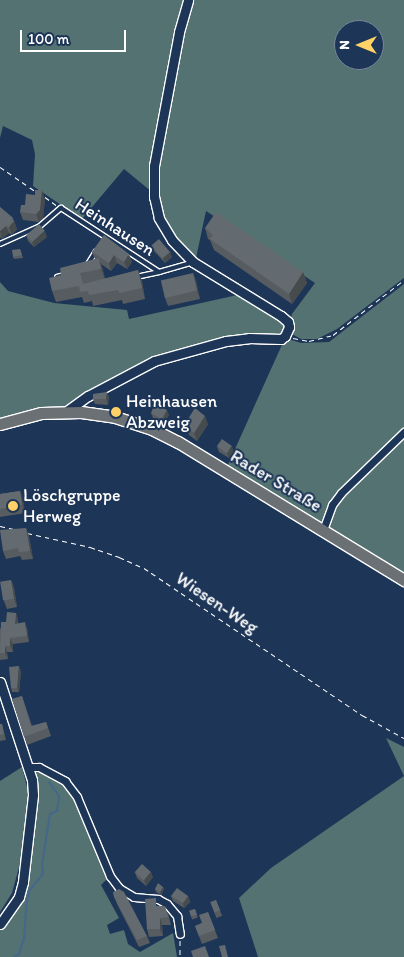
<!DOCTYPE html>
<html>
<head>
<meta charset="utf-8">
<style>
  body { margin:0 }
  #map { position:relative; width:404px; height:957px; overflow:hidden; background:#1d3557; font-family:Itim,sans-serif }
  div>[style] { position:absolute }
  .green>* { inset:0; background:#537271 }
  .stream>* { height:2px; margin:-1px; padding:0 1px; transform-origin:1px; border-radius:1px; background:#44678b }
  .path>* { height:1px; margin-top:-0.5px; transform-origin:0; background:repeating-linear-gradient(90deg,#fff 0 5px,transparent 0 9px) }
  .roads { filter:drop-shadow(1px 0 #fff) drop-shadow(-1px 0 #fff) drop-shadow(0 1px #fff) drop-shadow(0 -1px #fff) }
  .service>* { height:4px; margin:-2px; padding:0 2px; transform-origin:2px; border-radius:2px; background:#1d3557 }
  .minor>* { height:7px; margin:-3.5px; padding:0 3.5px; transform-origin:3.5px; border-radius:3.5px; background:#1d3557 }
  .tertiary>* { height:9px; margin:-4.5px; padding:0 4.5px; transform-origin:4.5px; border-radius:4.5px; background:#1d3557 }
  .primary>* { height:11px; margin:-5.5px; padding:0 5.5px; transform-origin:5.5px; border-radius:5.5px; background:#6a7074 }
  .wall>* { inset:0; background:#565c60; transform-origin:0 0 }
  .shaded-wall>* { inset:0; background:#464b4e }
  .building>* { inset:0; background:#646b70; transform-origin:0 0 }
  .dots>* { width:14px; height:14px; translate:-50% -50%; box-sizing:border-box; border:2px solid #1d3557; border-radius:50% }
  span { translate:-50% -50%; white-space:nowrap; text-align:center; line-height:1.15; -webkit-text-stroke:4px #1d3557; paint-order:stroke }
  .street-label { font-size:18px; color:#fff }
  .poi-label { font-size:18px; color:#fff }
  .left { translate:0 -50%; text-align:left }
  .north { position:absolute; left:334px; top:20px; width:50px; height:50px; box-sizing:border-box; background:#1d3557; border:1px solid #77869a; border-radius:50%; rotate:270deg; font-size:14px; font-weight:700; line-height:20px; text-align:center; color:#fff }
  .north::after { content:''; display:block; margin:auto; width:18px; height:22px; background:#ffd166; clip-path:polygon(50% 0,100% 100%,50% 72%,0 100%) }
  .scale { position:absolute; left:20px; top:30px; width:106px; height:22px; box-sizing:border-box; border:2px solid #fff; border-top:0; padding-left:6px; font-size:15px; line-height:18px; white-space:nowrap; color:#fff; -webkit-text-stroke:4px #1d3557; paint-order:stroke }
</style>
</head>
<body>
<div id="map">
  <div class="green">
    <i style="clip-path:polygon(0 0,186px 0,152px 192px,124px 169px,82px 219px,33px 186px,35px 154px,32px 140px,3px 126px,0 138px)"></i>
    <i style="clip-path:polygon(evenodd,191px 0,404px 0,404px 278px,337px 329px,317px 339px,301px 339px,292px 334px,290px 321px,292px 314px,315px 283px,206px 211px,196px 258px,190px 256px,173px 237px,157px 207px,154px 185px,180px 32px,191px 0,344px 30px,374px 30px,374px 60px,344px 60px,344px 30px)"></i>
    <i style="clip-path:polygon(0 282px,8px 291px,54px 303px,127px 310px,129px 319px,242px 294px,287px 322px,283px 336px,174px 352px,65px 410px,0 423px)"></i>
    <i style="clip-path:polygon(404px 284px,404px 578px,226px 469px,285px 338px,301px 343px,329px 342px)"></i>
    <i style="clip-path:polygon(386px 738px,404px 747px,404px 957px,258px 957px,239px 898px,271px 868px,404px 776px)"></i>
    <i style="clip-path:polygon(22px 767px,29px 795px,21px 860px,12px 893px,0 912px,0 781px)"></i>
    <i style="clip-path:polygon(35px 769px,40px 769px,66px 783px,77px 798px,109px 877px,101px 885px,119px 918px,107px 925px,110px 934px,124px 930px,128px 944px,140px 952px,173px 933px,177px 957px,0 957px,0 927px,13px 913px,22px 899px,33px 772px)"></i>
  </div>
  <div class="stream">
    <i style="left:14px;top:957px;width:6px;rotate:-31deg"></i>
    <i style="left:19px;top:954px;width:16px;rotate:-72deg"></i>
    <i style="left:24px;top:939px;width:32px;rotate:-86deg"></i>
    <i style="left:26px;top:907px;width:16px;rotate:-79deg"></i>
    <i style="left:29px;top:891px;width:22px;rotate:-51deg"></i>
    <i style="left:43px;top:874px;width:9px;rotate:-96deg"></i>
    <i style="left:42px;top:865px;width:52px;rotate:-81.1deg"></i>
    <i style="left:50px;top:814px;width:8px;rotate:-23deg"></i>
    <i style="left:57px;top:811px;width:15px;rotate:-82deg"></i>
    <i style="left:59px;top:796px;width:17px;rotate:-126deg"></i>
  </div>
  <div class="path">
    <i style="left:0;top:167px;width:42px;rotate:34.4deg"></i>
    <i style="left:45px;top:197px;width:14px;rotate:36deg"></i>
    <i style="left:293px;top:338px;width:16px;rotate:11deg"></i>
    <i style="left:309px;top:341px;width:25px;rotate:-14deg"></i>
    <i style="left:333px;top:335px;width:90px;rotate:-37.8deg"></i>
    <i style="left:0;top:526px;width:14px;rotate:12deg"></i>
    <i style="left:27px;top:533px;width:65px;rotate:12.5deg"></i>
    <i style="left:90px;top:547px;width:31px;rotate:19deg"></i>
    <i style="left:119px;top:557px;width:27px;rotate:24deg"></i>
    <i style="left:144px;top:568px;width:263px;rotate:34deg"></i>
    <i style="left:362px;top:715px;width:48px;rotate:28.7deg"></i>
    <i style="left:180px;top:940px;width:17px;rotate:90deg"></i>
  </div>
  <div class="roads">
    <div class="service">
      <i style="left:0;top:244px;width:44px;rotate:-24.2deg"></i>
      <i style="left:40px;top:226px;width:28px;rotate:-41deg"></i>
      <i style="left:61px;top:208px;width:117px;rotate:33.1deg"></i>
      <i style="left:159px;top:272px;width:35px;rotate:-16deg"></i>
      <i style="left:88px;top:264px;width:15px;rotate:-58deg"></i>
      <i style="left:57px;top:277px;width:7px;rotate:-16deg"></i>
      <i style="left:136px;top:277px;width:24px;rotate:-12deg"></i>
    </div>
    <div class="minor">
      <i style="left:323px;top:530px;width:27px;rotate:-70deg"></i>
      <i style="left:332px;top:505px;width:15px;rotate:-53deg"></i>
      <i style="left:341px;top:493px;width:88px;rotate:-44.1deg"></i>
      <i style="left:28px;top:767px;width:11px"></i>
      <i style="left:39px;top:767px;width:30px;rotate:28deg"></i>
      <i style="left:65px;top:781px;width:20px;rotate:53deg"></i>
      <i style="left:77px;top:797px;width:86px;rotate:67.3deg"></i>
      <i style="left:110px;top:876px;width:15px;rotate:53deg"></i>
      <i style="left:119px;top:888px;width:17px;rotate:31deg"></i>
      <i style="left:134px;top:897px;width:24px;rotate:5deg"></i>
      <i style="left:158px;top:899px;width:10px;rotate:29deg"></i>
      <i style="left:167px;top:904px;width:16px;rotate:50deg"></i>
      <i style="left:177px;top:916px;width:18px;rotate:81deg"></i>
    </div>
    <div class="tertiary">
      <i style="left:67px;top:411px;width:26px;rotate:-36deg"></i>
      <i style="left:88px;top:396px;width:75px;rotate:-27.9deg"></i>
      <i style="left:154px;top:361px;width:75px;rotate:-15.5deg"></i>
      <i style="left:226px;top:341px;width:23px;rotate:-7deg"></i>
      <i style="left:249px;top:338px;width:32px;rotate:2deg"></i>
      <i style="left:281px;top:339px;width:5px;rotate:-37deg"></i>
      <i style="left:285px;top:336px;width:10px;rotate:-66deg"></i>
      <i style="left:289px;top:327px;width:5px;rotate:-101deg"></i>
      <i style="left:288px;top:322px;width:9px;rotate:-139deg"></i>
      <i style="left:281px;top:316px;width:103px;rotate:-148.5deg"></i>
      <i style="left:193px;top:262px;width:30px;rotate:-134deg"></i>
      <i style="left:172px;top:240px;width:26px;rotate:-121deg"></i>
      <i style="left:159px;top:218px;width:22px;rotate:-103deg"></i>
      <i style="left:154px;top:197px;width:31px;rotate:-90deg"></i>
      <i style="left:154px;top:166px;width:136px;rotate:-79.4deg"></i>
      <i style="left:179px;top:32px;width:33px;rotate:-74deg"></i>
      <i style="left:0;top:682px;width:103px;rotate:71.9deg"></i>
      <i style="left:32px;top:780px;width:15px;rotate:86deg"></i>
      <i style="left:33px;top:795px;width:88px;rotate:96.6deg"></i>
      <i style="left:23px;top:882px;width:16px;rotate:105deg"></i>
      <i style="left:19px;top:897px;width:33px;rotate:125deg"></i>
    </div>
    <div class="primary">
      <i style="left:0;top:424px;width:42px;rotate:-15deg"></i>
      <i style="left:41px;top:413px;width:40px;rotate:-1.4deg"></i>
      <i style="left:81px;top:412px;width:34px;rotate:8deg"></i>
      <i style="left:115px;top:417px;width:39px;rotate:18deg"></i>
      <i style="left:152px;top:429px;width:29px;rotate:27deg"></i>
      <i style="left:178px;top:442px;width:265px;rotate:31.4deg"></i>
    </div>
  </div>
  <div class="wall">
    <i style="clip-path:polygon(45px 199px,43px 218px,39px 222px,23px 220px,20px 212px,25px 205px)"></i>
    <i style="clip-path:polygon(0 207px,13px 218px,17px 229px,12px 235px,9px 233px,2px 239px,0 237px)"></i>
    <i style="clip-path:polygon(205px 228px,303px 272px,307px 283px,292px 304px,214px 250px,210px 240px,208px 239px)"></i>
    <i style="clip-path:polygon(26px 235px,47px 237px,34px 247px,28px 241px)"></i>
    <i style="clip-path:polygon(104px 235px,132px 262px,127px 269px,117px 263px,111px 271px,101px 264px,105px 279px,138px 270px,142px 281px,145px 299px,123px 304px,122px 300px,93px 306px,92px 301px,84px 303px,82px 297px,56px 302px,52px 291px,61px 275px,95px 259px,92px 252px)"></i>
    <i style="clip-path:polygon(152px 246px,170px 252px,172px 257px,165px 263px,154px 251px)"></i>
    <i style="clip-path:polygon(20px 249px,23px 258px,14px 259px,13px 257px)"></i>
    <i style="clip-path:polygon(193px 273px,196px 281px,200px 299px,168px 306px,165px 298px)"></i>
    <i style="clip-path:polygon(109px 397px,108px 405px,95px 404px,93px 399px)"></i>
    <i style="clip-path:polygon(163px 404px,164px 409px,169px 415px,164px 424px,153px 418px,151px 413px)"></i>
    <i style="clip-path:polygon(188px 419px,208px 424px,197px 441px,189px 435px,186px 427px,189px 423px)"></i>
    <i style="clip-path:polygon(217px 447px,234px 451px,229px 458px,219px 452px)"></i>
    <i style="clip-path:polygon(20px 491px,23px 499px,25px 513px,0 517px,0 494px)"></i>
    <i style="clip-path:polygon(26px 528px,29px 536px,33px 559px,22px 560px,20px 556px,6px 559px,3px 551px)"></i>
    <i style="clip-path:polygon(11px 580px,14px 588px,17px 607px,7px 609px,4px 601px)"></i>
    <i style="clip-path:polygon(16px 613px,18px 620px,18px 623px,27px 628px,29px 642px,13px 644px,13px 652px,7px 652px,8px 659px,0 660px,0 629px)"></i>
    <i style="clip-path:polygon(21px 671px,19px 692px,12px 692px,11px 688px)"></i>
    <i style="clip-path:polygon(22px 696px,32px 726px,46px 722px,51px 736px,27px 745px,12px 699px)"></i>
    <i style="clip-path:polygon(0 724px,2px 724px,6px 740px,0 741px)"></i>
    <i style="clip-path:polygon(135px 873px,153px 877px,146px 886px,137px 878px)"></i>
    <i style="clip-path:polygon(163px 887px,164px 889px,161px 895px,156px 892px,155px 889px)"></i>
    <i style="clip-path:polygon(113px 892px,147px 936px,150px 943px,139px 947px,117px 904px)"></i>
    <i style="clip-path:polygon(171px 896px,188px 896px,190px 902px,184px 908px,173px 901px)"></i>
    <i style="left:216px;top:900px;width:17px;height:6px;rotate:69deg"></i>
    <i style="clip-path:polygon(159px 906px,168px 913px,171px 925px,162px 925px,163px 936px,149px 937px,147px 929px)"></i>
    <i style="left:195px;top:909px;width:9px;height:6px;rotate:72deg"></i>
    <i style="clip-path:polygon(208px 912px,218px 938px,202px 944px,195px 926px,202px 923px)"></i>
  </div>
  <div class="shaded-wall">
    <i style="clip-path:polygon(42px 190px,45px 199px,43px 218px,39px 222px,36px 214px)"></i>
    <i style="clip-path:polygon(13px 218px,17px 229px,12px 235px,9px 227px)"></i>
    <i style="clip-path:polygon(109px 223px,110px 225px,104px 231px,103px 229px)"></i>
    <i style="clip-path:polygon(6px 226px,9px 233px,2px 239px,0 231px)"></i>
    <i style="clip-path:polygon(45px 231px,47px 237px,34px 247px,32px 242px)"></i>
    <i style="clip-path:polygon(170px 252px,172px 257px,165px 263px,163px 258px)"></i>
    <i style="clip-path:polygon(129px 254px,132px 262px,127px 269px,124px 262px)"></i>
    <i style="clip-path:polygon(114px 255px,117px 263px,111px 271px,109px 263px)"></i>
    <i style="clip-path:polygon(99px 258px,103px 269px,105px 279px,101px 269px)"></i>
    <i style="clip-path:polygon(138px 270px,142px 281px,145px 299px,142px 288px)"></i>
    <i style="clip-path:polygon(303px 272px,307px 283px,292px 304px,289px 294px)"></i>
    <i style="clip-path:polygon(193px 273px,196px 281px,200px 299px,197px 291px)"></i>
    <i style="clip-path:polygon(107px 392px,109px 397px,108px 405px,106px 399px)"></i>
    <i style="clip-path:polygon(167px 410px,169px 415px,164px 424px,162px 419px)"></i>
    <i style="clip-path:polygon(205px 416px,208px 424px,197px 441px,194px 433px)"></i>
    <i style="clip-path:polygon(232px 446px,234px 451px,229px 458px,227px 453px)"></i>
    <i style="clip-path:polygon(20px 491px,23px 499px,25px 513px,22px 505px)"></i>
    <i style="clip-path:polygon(26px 528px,29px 536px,33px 559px,30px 551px)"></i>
    <i style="clip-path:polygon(11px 580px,14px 588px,17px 607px,14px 599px)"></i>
    <i style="clip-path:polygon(16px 613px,18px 620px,17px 630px,15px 624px)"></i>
    <i style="clip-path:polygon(25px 622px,27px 628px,29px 642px,27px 636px)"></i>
    <i style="clip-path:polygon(10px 638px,13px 644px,13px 652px,10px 646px)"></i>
    <i style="clip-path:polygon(5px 646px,7px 652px,8px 659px,5px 653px)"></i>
    <i style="clip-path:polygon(19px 666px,21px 671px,19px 692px,17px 688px)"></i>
    <i style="clip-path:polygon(151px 872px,153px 877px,146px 886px,144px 880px)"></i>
    <i style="clip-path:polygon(163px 887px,164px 889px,161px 895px,160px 892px)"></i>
    <i style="clip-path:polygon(188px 896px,190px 902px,184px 908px,183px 903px)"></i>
    <i style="clip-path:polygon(160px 918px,162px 925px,163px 936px,160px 929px)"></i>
  </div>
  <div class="building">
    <i style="clip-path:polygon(35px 190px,42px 190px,40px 210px,36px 214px,20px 212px,21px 205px,25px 205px,26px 194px,35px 195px)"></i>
    <i style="clip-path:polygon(0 207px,13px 218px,12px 219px,14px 221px,9px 227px,6px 226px,0 231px)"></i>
    <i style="clip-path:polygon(216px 212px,303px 272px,289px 294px,210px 239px,213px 235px,205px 228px)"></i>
    <i style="left:104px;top:218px;width:7px;height:8px;rotate:45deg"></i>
    <i style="left:39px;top:224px;width:9px;height:17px;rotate:49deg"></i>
    <i style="clip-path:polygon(104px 235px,129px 254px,124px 262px,114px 255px,109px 263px,92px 252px)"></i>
    <i style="left:159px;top:239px;width:17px;height:10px;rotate:50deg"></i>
    <i style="clip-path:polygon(20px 249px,22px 255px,13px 257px,12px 250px)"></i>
    <i style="clip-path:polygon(99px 258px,101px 269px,80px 273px,83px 284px,138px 270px,142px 288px,119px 293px,118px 290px,89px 295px,88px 291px,80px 292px,79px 286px,52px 291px,49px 278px,61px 275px,60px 268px)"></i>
    <i style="left:193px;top:273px;width:18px;height:33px;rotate:77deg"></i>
    <i style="clip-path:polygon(107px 392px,106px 399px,93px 399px,93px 394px)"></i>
    <i style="clip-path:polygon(156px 401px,163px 404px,161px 407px,167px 410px,162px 419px,151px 413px)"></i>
    <i style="clip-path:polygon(195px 408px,205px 416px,194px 433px,186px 427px,190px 421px,188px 419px)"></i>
    <i style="left:222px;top:439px;width:12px;height:9px;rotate:35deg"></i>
    <i style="clip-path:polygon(20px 491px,22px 505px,0 509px,0 494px)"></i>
    <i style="clip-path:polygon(26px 528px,30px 551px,19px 552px,18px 548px,3px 551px,0 530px)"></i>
    <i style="left:11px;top:580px;width:19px;height:11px;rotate:81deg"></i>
    <i style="clip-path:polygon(7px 612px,16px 613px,15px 624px,25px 622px,27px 636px,10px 638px,10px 646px,5px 646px,5px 653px,0 653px,1px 622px,6px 622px)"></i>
    <i style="clip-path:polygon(19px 666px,17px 688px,11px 688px,9px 667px)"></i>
    <i style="clip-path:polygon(22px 696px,31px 726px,46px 722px,48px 728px,24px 737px,12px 699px)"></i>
    <i style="clip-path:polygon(0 724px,2px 724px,4px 734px,0 735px)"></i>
    <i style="left:142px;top:864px;width:12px;height:11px;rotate:42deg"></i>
    <i style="clip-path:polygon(158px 883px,163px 887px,160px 892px,155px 889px)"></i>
    <i style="clip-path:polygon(177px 888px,188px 896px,183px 903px,171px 896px)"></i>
    <i style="clip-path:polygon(119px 889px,124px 892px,147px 936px,137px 940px,114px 897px,113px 892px)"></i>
    <i style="clip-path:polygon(156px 898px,156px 906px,165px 906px,168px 917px,160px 918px,160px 929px,147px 929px,145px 899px)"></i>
    <i style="left:216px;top:900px;width:11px;height:6px;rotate:68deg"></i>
    <i style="left:195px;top:909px;width:6px;height:6px;rotate:72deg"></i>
    <i style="clip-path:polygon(208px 912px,215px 930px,199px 936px,195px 926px,202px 923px,199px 915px)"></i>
    <i style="clip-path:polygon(225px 945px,228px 957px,222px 957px,219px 946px)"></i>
    <i style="clip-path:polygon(205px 946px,209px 957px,193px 957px,191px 951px)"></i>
  </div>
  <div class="dots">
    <i style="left:116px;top:412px;background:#ffd166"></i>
    <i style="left:13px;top:506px;background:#ffd166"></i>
  </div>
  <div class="street-label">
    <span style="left:115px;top:227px;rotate:33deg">Heinhausen</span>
    <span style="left:276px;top:481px;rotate:31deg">Rader Straße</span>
    <span style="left:217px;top:603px;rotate:34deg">Wiesen-Weg</span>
  </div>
  <div class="poi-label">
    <span class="left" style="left:126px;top:412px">Heinhausen<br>Abzweig</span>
    <span class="left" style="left:23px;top:506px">Löschgruppe<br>Herweg</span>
  </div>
  <div class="north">N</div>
  <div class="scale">100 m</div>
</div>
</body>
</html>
